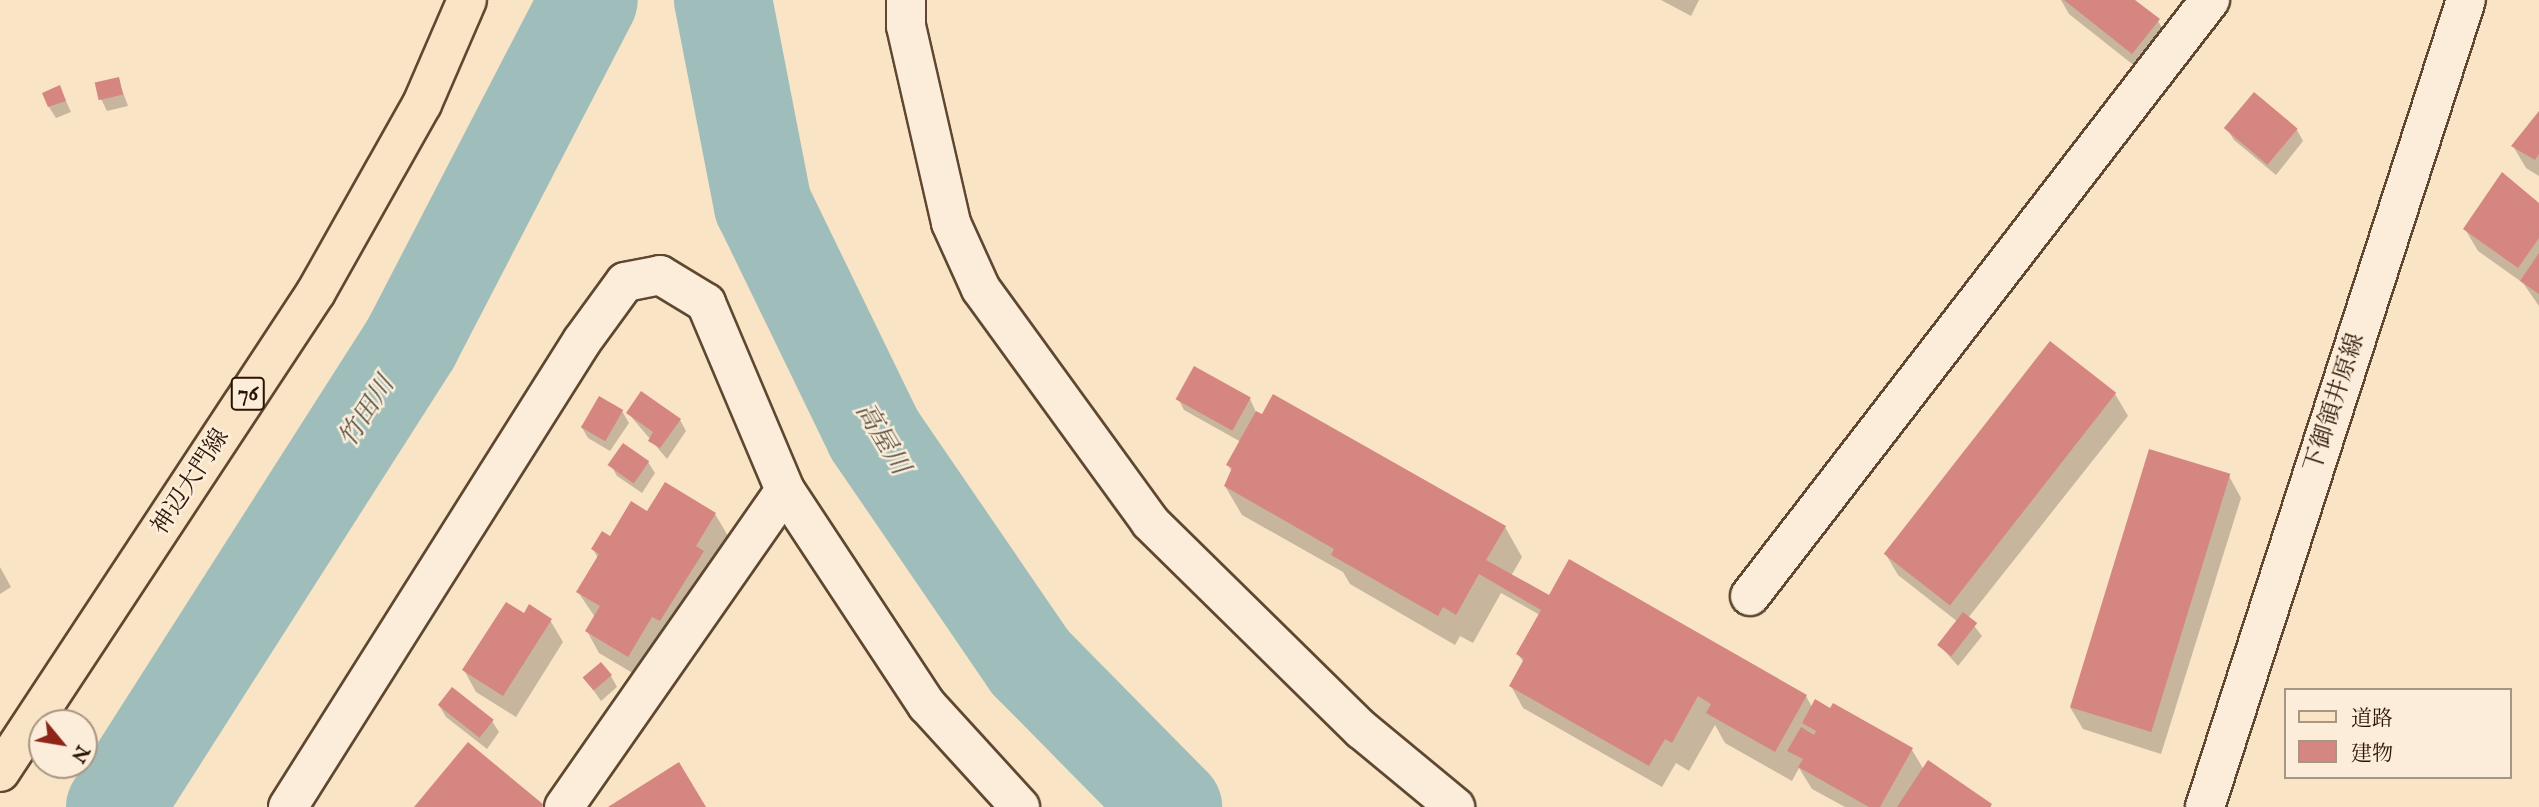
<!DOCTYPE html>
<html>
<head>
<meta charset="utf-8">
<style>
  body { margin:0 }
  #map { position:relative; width:2539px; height:807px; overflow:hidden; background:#f9e4c5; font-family:"IM FELL English","Noto Serif JP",serif }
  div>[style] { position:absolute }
  .shadow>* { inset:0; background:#0003 }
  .river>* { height:98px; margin:-49px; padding:0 49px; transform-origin:49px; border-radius:49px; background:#9fbebb }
  .building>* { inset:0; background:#d68681; transform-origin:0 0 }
  .roads { filter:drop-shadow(2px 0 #5f4731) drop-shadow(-2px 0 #5f4731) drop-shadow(0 2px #5f4731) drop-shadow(0 -2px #5f4731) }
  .street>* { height:38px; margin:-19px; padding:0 19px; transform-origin:19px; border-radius:19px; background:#fbedd9 }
  .secondary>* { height:38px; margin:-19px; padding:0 19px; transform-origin:19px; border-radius:19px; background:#fbedd9 }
  .primary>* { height:38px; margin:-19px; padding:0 19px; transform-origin:19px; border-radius:19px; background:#f9e4c5 }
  span { translate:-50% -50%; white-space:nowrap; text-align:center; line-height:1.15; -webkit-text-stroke:5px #fbedd9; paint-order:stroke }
  .shield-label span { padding:2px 5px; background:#fbedd9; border:2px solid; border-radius:5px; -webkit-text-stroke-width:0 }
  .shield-label { font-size:23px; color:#2c1300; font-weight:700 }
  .street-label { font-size:24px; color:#2c1300 }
  .water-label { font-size:26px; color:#544f41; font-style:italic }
  .legend { position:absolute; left:2284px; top:688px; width:228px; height:91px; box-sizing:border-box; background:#fbedd9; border:2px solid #a89682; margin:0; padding:9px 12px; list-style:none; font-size:21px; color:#2c1300 }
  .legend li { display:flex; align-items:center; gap:14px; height:35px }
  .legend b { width:35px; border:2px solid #a89682 }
  .north { position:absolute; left:28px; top:709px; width:70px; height:70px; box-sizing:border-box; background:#fbedd9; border:2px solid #a89682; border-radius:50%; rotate:120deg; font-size:19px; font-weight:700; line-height:28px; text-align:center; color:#2c1300 }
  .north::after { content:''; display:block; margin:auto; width:24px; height:32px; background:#8f2418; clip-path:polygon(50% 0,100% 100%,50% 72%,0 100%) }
</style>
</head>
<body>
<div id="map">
  <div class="shadow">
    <i style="clip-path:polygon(1661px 0,1699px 0,1691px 16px)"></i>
    <i style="clip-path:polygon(2061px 0,2132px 0,2158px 21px,2171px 43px,2146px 75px,2069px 14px)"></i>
    <i style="clip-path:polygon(118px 79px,128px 106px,107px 111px,101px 99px)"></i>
    <i style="clip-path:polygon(60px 88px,71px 112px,56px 118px,49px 107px)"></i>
    <i style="clip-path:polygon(2539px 114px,2539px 176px,2526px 168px,2513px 146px)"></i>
    <i style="clip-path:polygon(2227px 129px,2297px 130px,2303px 141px,2276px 175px,2234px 140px)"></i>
    <i style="clip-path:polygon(2503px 175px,2539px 205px,2539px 306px,2523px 283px,2478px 251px,2465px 229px)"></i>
    <i style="clip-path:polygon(2115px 394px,2128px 416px,1968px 618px,1982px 636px,1958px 666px,1940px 646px,1958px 622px,1898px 575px,1885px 553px)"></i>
    <i style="clip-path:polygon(1178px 398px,1250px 399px,1256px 412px,1505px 527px,1522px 557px,1511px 576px,1547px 596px,1806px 696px,1812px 707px,1912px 750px,1924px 770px,1928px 763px,1992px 807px,1845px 807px,1812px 789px,1799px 768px,1792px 781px,1725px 743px,1715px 725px,1689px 771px,1676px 763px,1662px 787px,1523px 708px,1511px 686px,1524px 663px,1518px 654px,1540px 615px,1501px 593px,1473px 643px,1460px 636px,1455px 645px,1350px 584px,1343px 572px,1242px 515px,1225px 486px,1232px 472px,1228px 465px,1241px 442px,1184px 410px)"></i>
    <i style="clip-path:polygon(622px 411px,629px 423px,610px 451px,588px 438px,581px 426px)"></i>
    <i style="clip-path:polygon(628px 413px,680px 420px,686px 431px,667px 459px)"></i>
    <i style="clip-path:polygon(648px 462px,655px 473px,642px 493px,617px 476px,611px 465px)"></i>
    <i style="clip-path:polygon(2229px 476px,2241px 498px,2161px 754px,2083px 729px,2070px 707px)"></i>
    <i style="clip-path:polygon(648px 514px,715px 514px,728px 536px,641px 678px,599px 653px,587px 631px,595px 617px,578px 592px,598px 558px,593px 549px)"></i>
    <i style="clip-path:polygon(0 567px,11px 587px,0 594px)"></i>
    <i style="clip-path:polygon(524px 616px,550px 620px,563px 642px,516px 717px,476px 692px,464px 670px)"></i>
    <i style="clip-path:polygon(611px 676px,617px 687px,601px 701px,585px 678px)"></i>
    <i style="clip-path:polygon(439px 705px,492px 721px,499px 732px,487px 749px,446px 717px)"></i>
  </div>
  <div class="river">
    <i style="left:723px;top:0;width:209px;rotate:79deg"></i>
    <i style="left:763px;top:205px;width:254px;rotate:64.1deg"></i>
    <i style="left:874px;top:434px;width:276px;rotate:55.6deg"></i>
    <i style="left:1030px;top:662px;width:204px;rotate:45.4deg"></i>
    <i style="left:115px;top:807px;width:550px;rotate:-57.46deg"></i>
    <i style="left:411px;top:343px;width:386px;rotate:-62.6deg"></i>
  </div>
  <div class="building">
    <i style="clip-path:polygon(2064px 0,2135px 0,2160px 19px,2132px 54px)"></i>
    <i style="left:119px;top:77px;width:18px;height:25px;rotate:77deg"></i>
    <i style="clip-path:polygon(60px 85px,66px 101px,48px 107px,42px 93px)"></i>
    <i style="left:2254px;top:92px;width:57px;height:47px;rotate:40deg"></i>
    <i style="clip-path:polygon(2539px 111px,2539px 154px,2535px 160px,2511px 146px)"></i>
    <i style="clip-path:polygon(2502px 172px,2539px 203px,2539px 238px,2518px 268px,2463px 229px)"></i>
    <i style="clip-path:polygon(2539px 253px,2539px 294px,2520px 281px)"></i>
    <i style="left:2050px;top:341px;width:84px;height:270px;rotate:38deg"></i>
    <i style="left:1194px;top:366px;width:65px;height:38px;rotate:29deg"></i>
    <i style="clip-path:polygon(641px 391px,681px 419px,660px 448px,648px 441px,653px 432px,626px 413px)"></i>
    <i style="clip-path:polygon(1273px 394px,1506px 526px,1486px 560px,1549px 595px,1569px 559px,1807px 695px,1775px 752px,1706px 713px,1711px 704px,1698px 696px,1672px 743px,1665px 739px,1649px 766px,1509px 686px,1524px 659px,1516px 654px,1541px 610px,1479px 574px,1456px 615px,1443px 607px,1438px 616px,1331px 555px,1334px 549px,1224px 486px,1232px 468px,1226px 465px,1256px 411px,1262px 414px)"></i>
    <i style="left:599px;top:396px;width:28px;height:36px;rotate:30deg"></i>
    <i style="left:623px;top:443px;width:32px;height:27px;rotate:35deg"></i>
    <i style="left:2149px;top:449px;width:85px;height:270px;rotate:17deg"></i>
    <i style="clip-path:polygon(665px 482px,716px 513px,696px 546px,704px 551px,660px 621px,652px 617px,628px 657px,585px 631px,600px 606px,576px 592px,599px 554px,591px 549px,602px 531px,610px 536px,631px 501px,647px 511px)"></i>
    <i style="clip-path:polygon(506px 602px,524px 613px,529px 604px,552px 619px,503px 696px,462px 670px)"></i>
    <i style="left:1963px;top:612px;width:18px;height:42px;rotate:38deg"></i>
    <i style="left:601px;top:662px;width:17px;height:24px;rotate:50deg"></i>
    <i style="left:452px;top:687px;width:53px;height:23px;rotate:38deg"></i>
    <i style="clip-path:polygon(1815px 699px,1830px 708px,1833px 703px,1913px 748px,1880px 807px,1869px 807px,1798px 767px,1803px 759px,1787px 751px,1801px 727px,1814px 735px,1816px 731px,1802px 723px)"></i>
    <i style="clip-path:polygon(468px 742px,544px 805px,542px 807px,414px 807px)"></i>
    <i style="clip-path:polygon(1928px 760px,1992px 804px,1990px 807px,1897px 807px)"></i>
    <i style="clip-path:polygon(679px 762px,706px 807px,608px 807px)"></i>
  </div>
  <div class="roads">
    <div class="street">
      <i style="left:906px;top:0;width:26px;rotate:90deg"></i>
      <i style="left:906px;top:26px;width:202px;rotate:77.1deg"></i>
      <i style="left:951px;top:223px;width:72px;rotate:65.6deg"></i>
      <i style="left:981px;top:289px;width:288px;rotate:54deg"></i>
      <i style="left:1150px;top:522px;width:297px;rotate:44.5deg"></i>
      <i style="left:1362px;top:730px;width:121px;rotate:39.6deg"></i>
      <i style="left:1750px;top:596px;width:753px;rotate:-52.34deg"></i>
      <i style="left:288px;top:807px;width:551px;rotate:-57.75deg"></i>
      <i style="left:582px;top:341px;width:73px;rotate:-53.9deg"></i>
      <i style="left:625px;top:282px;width:36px;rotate:-11deg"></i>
      <i style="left:660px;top:275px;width:54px;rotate:31.3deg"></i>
      <i style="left:706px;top:303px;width:203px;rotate:67.1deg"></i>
      <i style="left:785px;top:490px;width:258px;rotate:56.6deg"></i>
      <i style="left:927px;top:705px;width:138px;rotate:47.6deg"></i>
      <i style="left:564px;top:807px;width:386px;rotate:-55.1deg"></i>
    </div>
    <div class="secondary">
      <i style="left:2205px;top:807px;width:848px;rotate:-72.08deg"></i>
    </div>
    <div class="primary">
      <i style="left:0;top:772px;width:575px;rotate:-56.64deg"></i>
      <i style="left:316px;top:292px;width:216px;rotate:-60.6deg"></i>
      <i style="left:422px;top:104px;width:113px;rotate:-66.6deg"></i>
    </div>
  </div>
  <div class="shield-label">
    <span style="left:248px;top:394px">76</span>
  </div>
  <div class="street-label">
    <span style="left:2335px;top:403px;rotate:-72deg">下御領井原線</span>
    <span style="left:191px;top:482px;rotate:-57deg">神辺大門線</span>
  </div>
  <div class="water-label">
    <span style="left:367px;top:412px;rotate:-57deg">竹田川</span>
    <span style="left:882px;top:439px;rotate:59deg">高屋川</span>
  </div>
  <ul class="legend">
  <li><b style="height:9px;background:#f9e4c5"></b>道路</li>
  <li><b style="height:19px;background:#d68681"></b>建物</li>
  </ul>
  <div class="north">N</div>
</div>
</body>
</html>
